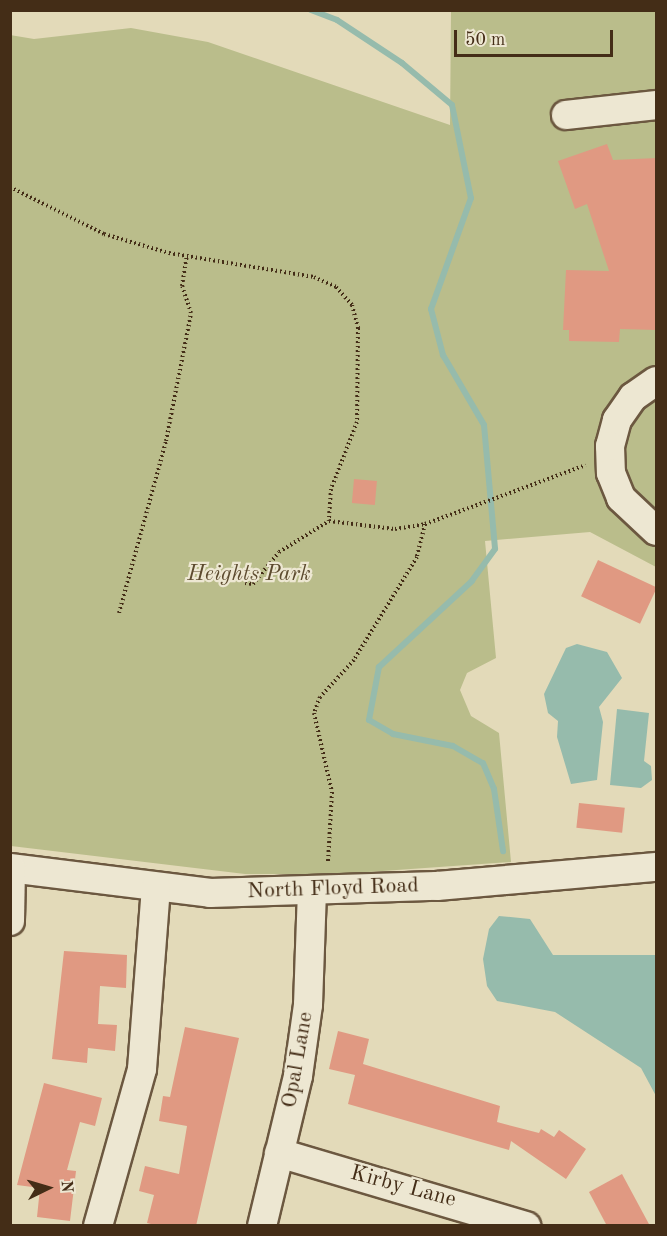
<!DOCTYPE html>
<html>
<head>
<meta charset="utf-8">
<style>
  body { margin:0 }
  #map { position:relative; width:667px; height:1236px; overflow:hidden; background:#e3dab9; font-family:"Old Standard TT",serif }
  div>[style] { position:absolute }
  .green>* { inset:0; background:#babd8b }
  .water>* { inset:0; background:#96bbac }
  .stream>* { height:6px; margin:-3px; padding:0 3px; transform-origin:3px; border-radius:3px; background:#96bbac }
  .building>* { inset:0; background:#e09982; transform-origin:0 0 }
  .path>* { height:4px; margin-top:-2px; transform-origin:0; background:repeating-linear-gradient(90deg,#442d17 0 1.5px,transparent 0 4.5px) }
  .roads { filter:drop-shadow(2px 0 #6c5840) drop-shadow(-2px 0 #6c5840) drop-shadow(0 2px #6c5840) drop-shadow(0 -2px #6c5840) }
  .minor>* { height:28px; margin:-14px; padding:0 14px; transform-origin:14px; border-radius:14px; background:#ede7d2 }
  span { translate:-50% -50%; white-space:nowrap; text-align:center; line-height:1.15; -webkit-text-stroke:4.5px #ede7d2; paint-order:stroke }
  .park-label { font-size:22px; color:#5c4a2e; font-style:italic }
  .street-label { font-size:22px; color:#442d17 }
  .frame { position:absolute; inset:0; border:12px solid #442d17; pointer-events:none }
  .north { position:absolute; left:18px; top:1158px; width:60px; height:60px; -webkit-text-stroke:4px #ede7d2; paint-order:stroke; rotate:85deg; font-size:16px; font-weight:700; line-height:24px; text-align:center; color:#442d17 }
  .north::after { content:''; display:block; margin:auto; width:21px; height:27px; background:#442d17; clip-path:polygon(50% 0,100% 100%,50% 72%,0 100%) }
  .scale { position:absolute; left:454px; top:30px; width:159px; height:27px; box-sizing:border-box; border:3px solid #442d17; border-top:0; padding-left:8px; font-size:18px; line-height:21px; white-space:nowrap; color:#442d17; -webkit-text-stroke:4px #ede7d2; paint-order:stroke }
</style>
</head>
<body>
<div id="map">
  <div class="green">
    <i style="clip-path:polygon(451px 11px,656px 11px,656px 567px,590px 532px,485px 541px,496px 658px,467px 673px,460px 690px,471px 716px,499px 733px,511px 862px,340px 874px,245px 874px,11px 846px,10px 35px,34px 39px,131px 28px,208px 42px,450px 125px)"></i>
  </div>
  <div class="water">
    <i style="clip-path:polygon(577px 644px,607px 652px,622px 678px,599px 707px,603px 722px,597px 780px,571px 784px,557px 737px,558px 721px,548px 713px,544px 694px,566px 648px)"></i>
    <i style="clip-path:polygon(617px 709px,649px 713px,644px 761px,651px 766px,652px 780px,641px 788px,610px 785px)"></i>
    <i style="clip-path:polygon(499px 916px,530px 919px,553px 955px,656px 955px,656px 1096px,641px 1068px,555px 1012px,497px 1001px,487px 986px,483px 959px,489px 929px)"></i>
  </div>
  <div class="stream">
    <i style="left:311px;top:10px;width:28px;rotate:21deg"></i>
    <i style="left:337px;top:20px;width:78px;rotate:33.5deg"></i>
    <i style="left:402px;top:63px;width:65px;rotate:40deg"></i>
    <i style="left:452px;top:105px;width:95px;rotate:78.5deg"></i>
    <i style="left:471px;top:198px;width:118px;rotate:109.8deg"></i>
    <i style="left:431px;top:309px;width:48px;rotate:75.4deg"></i>
    <i style="left:443px;top:355px;width:81px;rotate:59.6deg"></i>
    <i style="left:484px;top:425px;width:124px;rotate:84.9deg"></i>
    <i style="left:495px;top:549px;width:39px;rotate:126deg"></i>
    <i style="left:472px;top:581px;width:127px;rotate:137.2deg"></i>
    <i style="left:379px;top:667px;width:54px;rotate:100.7deg"></i>
    <i style="left:369px;top:720px;width:28px;rotate:30deg"></i>
    <i style="left:393px;top:734px;width:61px;rotate:11.3deg"></i>
    <i style="left:453px;top:746px;width:34px;rotate:30deg"></i>
    <i style="left:483px;top:763px;width:28px;rotate:67deg"></i>
    <i style="left:494px;top:789px;width:63px;rotate:81.7deg"></i>
  </div>
  <div class="building">
    <i style="clip-path:polygon(607px 144px,613px 160px,657px 158px,657px 330px,620px 329px,619px 342px,569px 341px,569px 330px,563px 330px,566px 270px,609px 271px,587px 204px,575px 209px,558px 161px)"></i>
    <i style="left:354px;top:479px;width:23px;height:24px;rotate:5deg"></i>
    <i style="left:598px;top:560px;width:65px;height:40px;rotate:25deg"></i>
    <i style="left:579px;top:803px;width:46px;height:25px;rotate:6deg"></i>
    <i style="clip-path:polygon(64px 951px,127px 955px,126px 988px,100px 986px,98px 1024px,117px 1025px,115px 1051px,88px 1048px,87px 1063px,52px 1059px)"></i>
    <i style="clip-path:polygon(185px 1027px,239px 1038px,196px 1226px,159px 1226px,147px 1223px,154px 1195px,139px 1191px,145px 1166px,179px 1174px,187px 1126px,159px 1121px,163px 1096px,170px 1097px)"></i>
    <i style="clip-path:polygon(338px 1031px,369px 1039px,363px 1064px,500px 1106px,497px 1122px,539px 1133px,541px 1129px,554px 1137px,559px 1130px,586px 1149px,566px 1179px,511px 1141px,509px 1150px,348px 1104px,355px 1075px,329px 1069px)"></i>
    <i style="clip-path:polygon(44px 1083px,102px 1098px,95px 1126px,80px 1122px,67px 1170px,76px 1171px,70px 1221px,37px 1217px,40px 1188px,17px 1185px)"></i>
    <i style="clip-path:polygon(622px 1174px,650px 1226px,607px 1226px,589px 1192px)"></i>
  </div>
  <div class="path">
    <i style="left:10px;top:187px;width:105px;rotate:26.6deg"></i>
    <i style="left:104px;top:234px;width:68px;rotate:16.3deg"></i>
    <i style="left:169px;top:253px;width:147px;rotate:9.4deg"></i>
    <i style="left:314px;top:277px;width:24px;rotate:24deg"></i>
    <i style="left:336px;top:287px;width:24px;rotate:48deg"></i>
    <i style="left:352px;top:305px;width:24px;rotate:75deg"></i>
    <i style="left:358px;top:328px;width:94px;rotate:90.6deg"></i>
    <i style="left:357px;top:422px;width:72px;rotate:111.2deg"></i>
    <i style="left:331px;top:489px;width:32px;rotate:94deg"></i>
    <i style="left:329px;top:521px;width:66px;rotate:6.9deg"></i>
    <i style="left:395px;top:529px;width:30px;rotate:-9deg"></i>
    <i style="left:425px;top:524px;width:34px;rotate:104deg"></i>
    <i style="left:417px;top:557px;width:121px;rotate:121.5deg"></i>
    <i style="left:354px;top:660px;width:50px;rotate:132.6deg"></i>
    <i style="left:320px;top:697px;width:17px;rotate:111deg"></i>
    <i style="left:314px;top:713px;width:81px;rotate:77.2deg"></i>
    <i style="left:332px;top:792px;width:70px;rotate:93.3deg"></i>
    <i style="left:425px;top:524px;width:171px;rotate:-20.1deg"></i>
    <i style="left:245px;top:583px;width:8px;rotate:7deg"></i>
    <i style="left:253px;top:584px;width:41px;rotate:-50.9deg"></i>
    <i style="left:279px;top:552px;width:59px;rotate:-31.8deg"></i>
    <i style="left:119px;top:613px;width:178px;rotate:-74.7deg"></i>
    <i style="left:166px;top:441px;width:130px;rotate:-78.9deg"></i>
    <i style="left:191px;top:313px;width:28px;rotate:-108deg"></i>
    <i style="left:182px;top:286px;width:30px;rotate:-81deg"></i>
  </div>
  <div class="roads">
    <div class="minor">
      <i style="left:566px;top:115px;width:91px;rotate:-6.3deg"></i>
      <i style="left:656px;top:381px;width:28px;rotate:145deg"></i>
      <i style="left:633px;top:397px;width:28px;rotate:125deg"></i>
      <i style="left:617px;top:420px;width:27px;rotate:105deg"></i>
      <i style="left:610px;top:446px;width:27px;rotate:88deg"></i>
      <i style="left:611px;top:473px;width:27px;rotate:68deg"></i>
      <i style="left:621px;top:498px;width:48px;rotate:43.3deg"></i>
      <i style="left:10px;top:868px;width:202px;rotate:7.1deg"></i>
      <i style="left:210px;top:893px;width:227px;rotate:-1.8deg"></i>
      <i style="left:437px;top:886px;width:220px;rotate:-5deg"></i>
      <i style="left:10px;top:921px;width:52px;rotate:-88.9deg"></i>
      <i style="left:279px;top:1153px;width:258px;rotate:16.5deg"></i>
      <i style="left:98px;top:1226px;width:163px;rotate:-74.3deg"></i>
      <i style="left:142px;top:1069px;width:182px;rotate:-85.6deg"></i>
      <i style="left:262px;top:1226px;width:154px;rotate:-76.5deg"></i>
      <i style="left:298px;top:1076px;width:72px;rotate:-82deg"></i>
      <i style="left:308px;top:1005px;width:113px;rotate:-88deg"></i>
    </div>
  </div>
  <div class="park-label">
    <span style="left:249px;top:575px">Heights Park</span>
  </div>
  <div class="street-label">
    <span style="left:333px;top:889px;rotate:-2deg">North Floyd Road</span>
    <span style="left:298px;top:1060px;rotate:-80deg">Opal Lane</span>
    <span style="left:403px;top:1187px;rotate:15deg">Kirby Lane</span>
  </div>
  <div class="frame"></div>
  <div class="north">N</div>
  <div class="scale">50 m</div>
</div>
</body>
</html>
